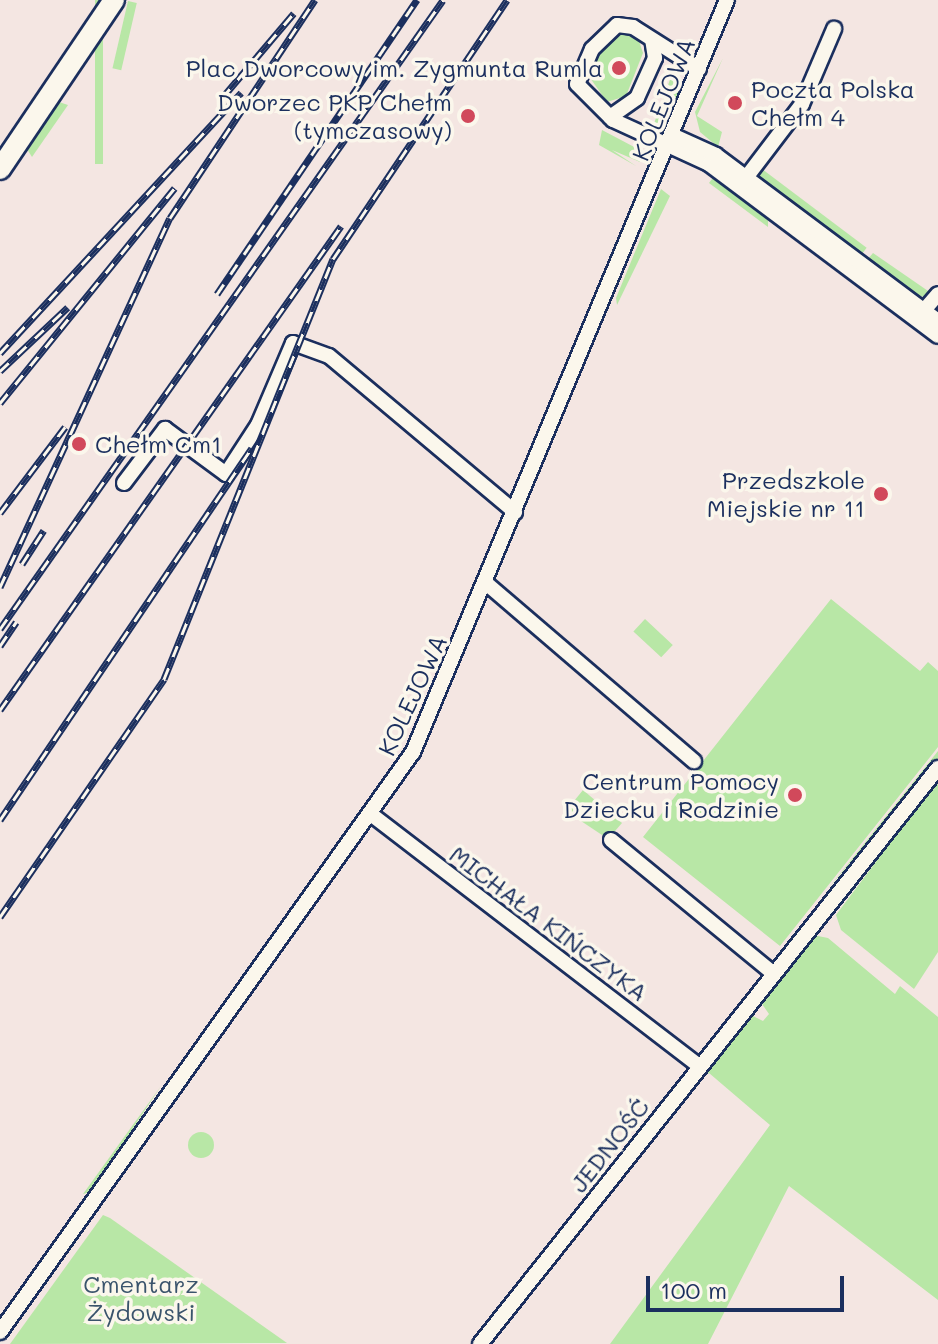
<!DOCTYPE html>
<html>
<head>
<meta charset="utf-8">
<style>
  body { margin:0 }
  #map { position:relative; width:938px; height:1344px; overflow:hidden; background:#f4e6e2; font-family:Mali,sans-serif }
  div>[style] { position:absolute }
  .green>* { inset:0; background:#b8e7a6; transform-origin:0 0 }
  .round { border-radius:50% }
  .roads { filter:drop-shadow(2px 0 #1b2f5e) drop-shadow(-2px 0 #1b2f5e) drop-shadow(0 2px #1b2f5e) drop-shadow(0 -2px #1b2f5e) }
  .minor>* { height:14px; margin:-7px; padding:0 7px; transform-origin:7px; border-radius:7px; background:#fbf7ec }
  .highway>* { height:20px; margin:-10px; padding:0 10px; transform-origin:10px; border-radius:10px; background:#fbf7ec }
  .rail>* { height:7px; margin-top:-3.5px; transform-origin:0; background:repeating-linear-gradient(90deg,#fbf7ec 0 12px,#1b2f5e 0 24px); box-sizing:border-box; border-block:2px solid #1b2f5e }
  .dots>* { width:22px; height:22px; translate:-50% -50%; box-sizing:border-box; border:4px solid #fbf7ec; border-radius:50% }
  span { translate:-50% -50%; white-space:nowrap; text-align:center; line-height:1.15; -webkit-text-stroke:7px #fbf7ec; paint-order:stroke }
  .poi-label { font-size:24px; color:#1b2f5e }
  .right { translate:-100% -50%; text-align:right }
  .left { translate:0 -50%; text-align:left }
  .street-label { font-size:24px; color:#1b2f5e }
  .park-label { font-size:24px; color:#3a546c }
  .scale { position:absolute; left:646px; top:1276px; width:198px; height:36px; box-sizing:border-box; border:4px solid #1b2f5e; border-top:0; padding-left:10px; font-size:24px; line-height:28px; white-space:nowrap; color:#1b2f5e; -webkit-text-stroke:6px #fbf7ec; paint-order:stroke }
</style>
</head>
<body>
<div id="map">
  <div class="green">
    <i style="left:95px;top:0;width:8px;height:164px"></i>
    <i style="left:128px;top:1px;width:9px;height:69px;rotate:13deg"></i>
    <i style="clip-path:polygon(621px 34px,638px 38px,643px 53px,626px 96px,607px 102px,588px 75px,596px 55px)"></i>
    <i style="clip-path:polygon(723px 58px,697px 116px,722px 132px,718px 147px,700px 132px,695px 112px)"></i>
    <i style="clip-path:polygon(676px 63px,681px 89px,668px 120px,652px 129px)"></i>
    <i style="clip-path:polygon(59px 102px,68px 105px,32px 157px,27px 149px)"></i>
    <i style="clip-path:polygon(602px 130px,638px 149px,640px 162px,612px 150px,636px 166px,599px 145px)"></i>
    <i style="left:762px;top:169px;width:131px;height:10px;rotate:37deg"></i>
    <i style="clip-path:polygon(715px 175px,768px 216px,768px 227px,709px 183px)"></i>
    <i style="clip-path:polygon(661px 189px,670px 196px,617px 305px,616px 298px)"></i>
    <i style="clip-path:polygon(873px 253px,931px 293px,928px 296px,917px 297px,867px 260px)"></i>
    <i style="clip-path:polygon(831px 599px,920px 671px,928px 662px,938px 671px,938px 747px,780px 946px,643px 837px)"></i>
    <i style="left:645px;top:619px;width:38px;height:17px;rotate:43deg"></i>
    <i style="clip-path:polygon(938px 751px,938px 759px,828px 889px)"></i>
    <i style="clip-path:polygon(938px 779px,938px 952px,914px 989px,841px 930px,836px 915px)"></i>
    <i style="clip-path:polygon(583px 790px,622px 823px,608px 839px,566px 811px)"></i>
    <i style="clip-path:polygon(813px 935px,828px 938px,895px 994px,900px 986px,938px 1017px,938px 1300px,789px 1186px,708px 1344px,610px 1344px,770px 1125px,709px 1073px,694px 1083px,749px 1014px,763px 1021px,769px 1014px,760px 1001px)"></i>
    <i style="clip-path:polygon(161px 1086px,91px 1192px,83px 1194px)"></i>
    <i class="round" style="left:188px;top:1132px;width:26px;height:26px"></i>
    <i style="clip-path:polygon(103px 1215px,110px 1218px,287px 1343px,10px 1344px)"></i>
  </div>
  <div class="roads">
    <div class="minor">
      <i style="left:699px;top:69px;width:78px;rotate:-147.5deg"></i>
      <i style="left:633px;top:27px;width:16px;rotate:-173deg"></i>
      <i style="left:617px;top:25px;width:35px;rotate:136deg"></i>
      <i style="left:592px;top:49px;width:38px;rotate:113deg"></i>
      <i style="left:577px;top:84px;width:51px;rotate:45deg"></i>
      <i style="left:613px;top:120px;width:106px;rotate:24.6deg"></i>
      <i style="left:709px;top:164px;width:286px;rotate:36.9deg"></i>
      <i style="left:610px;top:117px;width:33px;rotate:-35deg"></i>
      <i style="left:637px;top:98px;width:44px;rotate:-65.8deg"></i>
      <i style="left:655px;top:58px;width:18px;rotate:-99deg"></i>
      <i style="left:672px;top:135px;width:48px;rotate:24.4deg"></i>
      <i style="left:716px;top:155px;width:277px;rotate:36.8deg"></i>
      <i style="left:742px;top:183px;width:99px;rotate:-52.8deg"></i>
      <i style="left:802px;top:104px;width:82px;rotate:-66.9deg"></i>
      <i style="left:919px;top:316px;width:29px;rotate:-49deg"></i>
      <i style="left:124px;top:483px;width:68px;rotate:-52.8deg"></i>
      <i style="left:165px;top:429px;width:76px;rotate:36.4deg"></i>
      <i style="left:226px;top:474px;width:59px;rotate:-56.9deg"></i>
      <i style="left:258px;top:425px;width:89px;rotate:-66.9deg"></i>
      <i style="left:293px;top:343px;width:38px;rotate:20deg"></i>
      <i style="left:329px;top:356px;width:243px;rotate:40deg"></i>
      <i style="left:486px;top:583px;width:274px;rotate:40.6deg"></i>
      <i style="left:372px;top:815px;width:412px;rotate:37.5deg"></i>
      <i style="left:611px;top:840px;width:210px;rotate:39.4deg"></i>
      <i style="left:0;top:1332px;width:712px;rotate:-54.55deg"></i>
      <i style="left:413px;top:752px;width:815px;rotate:-67.34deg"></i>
      <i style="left:480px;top:1344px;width:736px;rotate:-51.51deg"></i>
    </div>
    <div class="highway">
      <i style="left:0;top:169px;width:204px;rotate:-56deg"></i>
    </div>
  </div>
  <div class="rail">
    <i style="left:222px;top:98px;width:111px;rotate:-49.7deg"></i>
    <i style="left:217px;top:294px;width:356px;rotate:-55.8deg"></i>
    <i style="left:0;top:353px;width:355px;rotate:-47.2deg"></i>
    <i style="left:0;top:371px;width:93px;rotate:-43.3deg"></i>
    <i style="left:0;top:403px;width:277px;rotate:-50.9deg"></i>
    <i style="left:0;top:513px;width:108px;rotate:-52.9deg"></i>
    <i style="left:22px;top:564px;width:40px;rotate:-57.1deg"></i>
    <i style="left:0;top:587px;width:406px;rotate:-65.3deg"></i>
    <i style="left:170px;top:218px;width:262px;rotate:-56.4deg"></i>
    <i style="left:0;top:629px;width:769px;rotate:-54.84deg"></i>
    <i style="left:0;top:646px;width:29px;rotate:-56deg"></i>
    <i style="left:0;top:710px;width:592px;rotate:-54.83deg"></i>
    <i style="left:0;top:820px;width:449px;rotate:-55.9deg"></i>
    <i style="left:0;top:917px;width:289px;rotate:-55.4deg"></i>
    <i style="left:164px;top:679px;width:453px;rotate:-68.1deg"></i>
    <i style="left:333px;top:259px;width:312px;rotate:-56.1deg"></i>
  </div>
  <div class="dots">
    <i style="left:619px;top:68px;background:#d1495b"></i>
    <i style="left:735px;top:103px;background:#d1495b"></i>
    <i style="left:468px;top:116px;background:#d1495b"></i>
    <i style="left:79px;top:444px;background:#d1495b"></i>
    <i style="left:881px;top:494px;background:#d1495b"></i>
    <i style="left:795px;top:795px;background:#d1495b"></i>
  </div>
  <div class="poi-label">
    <span class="right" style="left:603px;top:68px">Plac Dworcowy im. Zygmunta Rumla</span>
    <span class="left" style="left:751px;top:103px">Poczta Polska<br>Chełm 4</span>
    <span class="right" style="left:452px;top:116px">Dworzec PKP Chełm<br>(tymczasowy)</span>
    <span class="left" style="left:95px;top:444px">Chełm Cm1</span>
    <span class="right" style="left:865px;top:494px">Przedszkole<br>Miejskie nr 11</span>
    <span class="right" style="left:779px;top:795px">Centrum Pomocy<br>Dziecku i Rodzinie</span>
  </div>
  <div class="street-label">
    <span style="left:663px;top:99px;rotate:-68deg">KOLEJOWA</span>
    <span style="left:412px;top:695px;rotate:-65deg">KOLEJOWA</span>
    <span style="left:549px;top:923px;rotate:37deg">MICHAŁA KIŃCZYKA</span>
    <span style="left:609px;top:1145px;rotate:-52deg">JEDNOŚĆ</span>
  </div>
  <div class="park-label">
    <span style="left:141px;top:1298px">Cmentarz<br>Żydowski</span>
  </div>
  <div class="scale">100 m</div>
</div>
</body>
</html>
